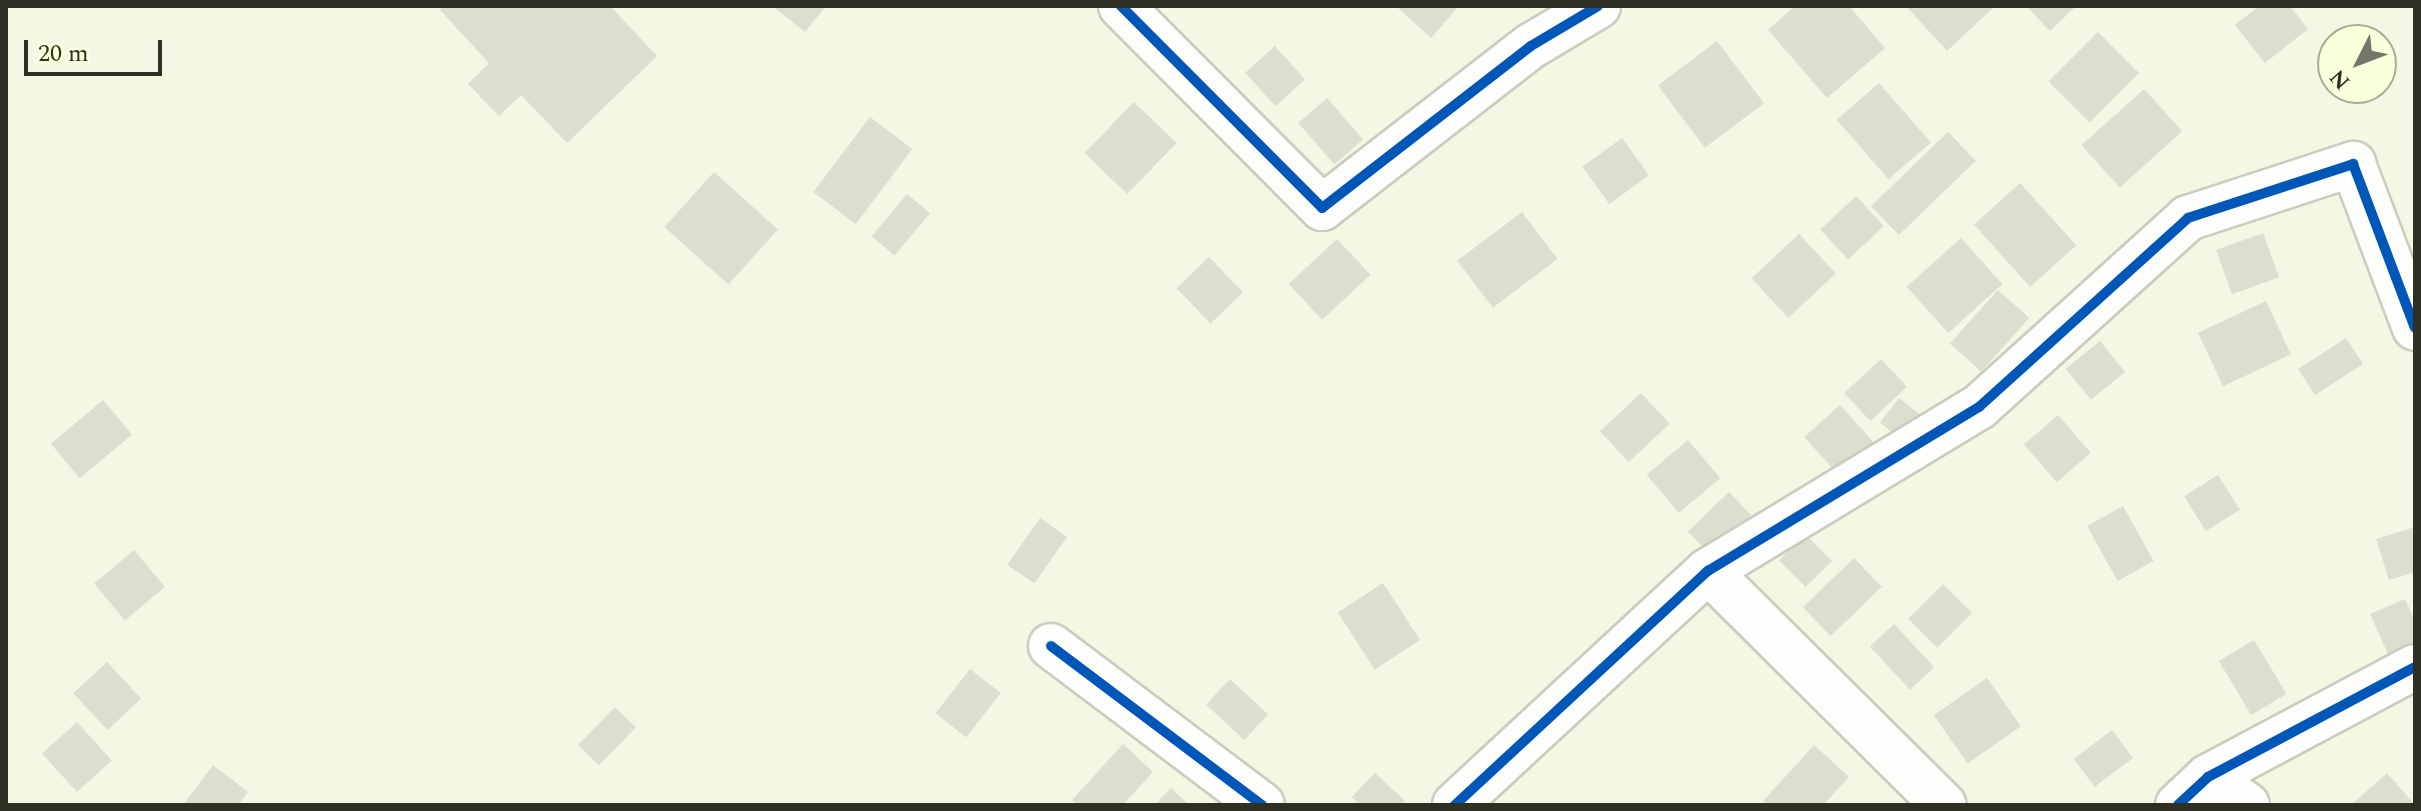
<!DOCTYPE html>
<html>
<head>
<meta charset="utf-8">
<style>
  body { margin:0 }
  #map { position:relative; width:2421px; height:811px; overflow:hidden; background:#f4f7e4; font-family:Spectral,serif }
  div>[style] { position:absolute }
  .building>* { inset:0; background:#dcdecf; transform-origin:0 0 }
  .roads { filter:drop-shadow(2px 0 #cacdbe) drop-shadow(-2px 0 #cacdbe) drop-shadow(0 2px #cacdbe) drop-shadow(0 -2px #cacdbe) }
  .street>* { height:44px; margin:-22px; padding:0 22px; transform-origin:22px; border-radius:22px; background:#fdfefb }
  .cycleway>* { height:10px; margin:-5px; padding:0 5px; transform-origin:5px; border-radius:5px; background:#0057b8 }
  span { translate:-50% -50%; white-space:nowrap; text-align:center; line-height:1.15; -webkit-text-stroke:7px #faffdc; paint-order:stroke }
  .frame { position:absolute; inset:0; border:8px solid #2f3023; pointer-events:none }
  .north { position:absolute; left:2317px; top:24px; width:80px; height:80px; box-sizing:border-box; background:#faffdc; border:2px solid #a9ac92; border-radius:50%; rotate:228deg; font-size:22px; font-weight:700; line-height:32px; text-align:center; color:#2f3023 }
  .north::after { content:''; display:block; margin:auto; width:28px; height:36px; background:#747667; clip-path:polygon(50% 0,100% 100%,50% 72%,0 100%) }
  .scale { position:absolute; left:24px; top:40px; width:138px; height:36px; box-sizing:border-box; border:4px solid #2f3023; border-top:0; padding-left:10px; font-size:24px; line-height:28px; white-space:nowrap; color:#2f3023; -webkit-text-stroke:6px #faffdc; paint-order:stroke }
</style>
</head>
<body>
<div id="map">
  <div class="building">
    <i style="clip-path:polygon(444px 6px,610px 6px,657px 56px,567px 143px,521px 95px,499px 116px,468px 84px,489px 63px,440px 10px)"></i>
    <i style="clip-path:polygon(772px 6px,826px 6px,805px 32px)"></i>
    <i style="clip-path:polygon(1396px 6px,1459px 6px,1431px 38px)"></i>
    <i style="clip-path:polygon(1795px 6px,1849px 6px,1885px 48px,1827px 98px,1768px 30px)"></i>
    <i style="clip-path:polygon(1906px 6px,1995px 6px,1947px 51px)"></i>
    <i style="clip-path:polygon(2026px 6px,2076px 6px,2050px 31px)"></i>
    <i style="clip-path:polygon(2259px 6px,2290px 6px,2308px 29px,2265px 63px,2235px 25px)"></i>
    <i style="left:2098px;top:32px;width:58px;height:70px;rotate:45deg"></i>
    <i style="left:1717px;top:41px;width:78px;height:74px;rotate:53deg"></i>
    <i style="left:1275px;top:46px;width:45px;height:40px;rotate:48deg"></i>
    <i style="left:1879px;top:83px;width:79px;height:56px;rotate:49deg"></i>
    <i style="left:2144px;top:89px;width:57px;height:84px;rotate:48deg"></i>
    <i style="left:1327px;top:98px;width:55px;height:38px;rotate:49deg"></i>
    <i style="left:1134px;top:102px;width:59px;height:71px;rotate:44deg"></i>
    <i style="left:870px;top:117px;width:53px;height:94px;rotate:37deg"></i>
    <i style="left:1948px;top:132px;width:40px;height:107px;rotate:46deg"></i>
    <i style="left:1622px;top:138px;width:46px;height:49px;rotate:54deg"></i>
    <i style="left:714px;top:172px;width:86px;height:74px;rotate:42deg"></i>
    <i style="left:2020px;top:183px;width:84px;height:62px;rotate:48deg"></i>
    <i style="left:907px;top:194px;width:30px;height:55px;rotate:40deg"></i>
    <i style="left:1856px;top:196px;width:41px;height:49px;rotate:47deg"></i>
    <i style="left:1522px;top:212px;width:59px;height:81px;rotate:53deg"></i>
    <i style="left:2263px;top:233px;width:47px;height:50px;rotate:70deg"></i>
    <i style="left:1799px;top:234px;width:54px;height:65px;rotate:47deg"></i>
    <i style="left:1961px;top:238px;width:62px;height:73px;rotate:48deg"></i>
    <i style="left:1337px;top:239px;width:49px;height:66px;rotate:47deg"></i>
    <i style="left:1209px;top:257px;width:49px;height:45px;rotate:46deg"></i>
    <i style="left:1998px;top:290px;width:42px;height:72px;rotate:42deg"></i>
    <i style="left:2266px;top:301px;width:59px;height:75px;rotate:65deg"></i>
    <i style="left:2346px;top:338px;width:31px;height:57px;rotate:57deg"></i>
    <i style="left:2100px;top:341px;width:40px;height:44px;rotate:51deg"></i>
    <i style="left:1881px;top:359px;width:38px;height:50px;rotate:47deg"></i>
    <i style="left:1641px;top:393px;width:42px;height:56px;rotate:47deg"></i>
    <i style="left:1899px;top:398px;width:36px;height:31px;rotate:38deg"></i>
    <i style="left:103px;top:400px;width:45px;height:68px;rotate:50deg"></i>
    <i style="left:1840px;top:405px;width:50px;height:48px;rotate:48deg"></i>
    <i style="left:2058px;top:415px;width:50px;height:45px;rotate:49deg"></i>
    <i style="left:1688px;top:440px;width:50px;height:54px;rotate:50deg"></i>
    <i style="left:2218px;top:475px;width:41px;height:40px;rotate:58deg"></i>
    <i style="left:1729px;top:492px;width:32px;height:57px;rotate:46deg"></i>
    <i style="left:2123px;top:506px;width:63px;height:41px;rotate:61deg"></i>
    <i style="left:1040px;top:518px;width:33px;height:57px;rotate:35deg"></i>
    <i style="clip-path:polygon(2415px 527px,2415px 572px,2389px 580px,2376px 539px)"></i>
    <i style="left:1805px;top:534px;width:38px;height:37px;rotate:45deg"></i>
    <i style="left:134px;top:550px;width:48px;height:52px;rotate:50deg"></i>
    <i style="left:1854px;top:558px;width:40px;height:71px;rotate:46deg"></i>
    <i style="left:1383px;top:583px;width:68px;height:54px;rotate:57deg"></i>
    <i style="left:1943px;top:584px;width:41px;height:49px;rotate:45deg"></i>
    <i style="clip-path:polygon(2405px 599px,2415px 620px,2415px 655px,2393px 665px,2370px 614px)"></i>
    <i style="left:1894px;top:624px;width:59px;height:33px;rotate:47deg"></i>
    <i style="left:2254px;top:640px;width:63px;height:41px;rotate:59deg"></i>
    <i style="left:107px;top:662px;width:50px;height:46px;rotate:47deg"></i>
    <i style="left:970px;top:669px;width:39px;height:56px;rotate:38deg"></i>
    <i style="left:1987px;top:678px;width:59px;height:65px;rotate:55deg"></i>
    <i style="left:1230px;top:679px;width:52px;height:35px;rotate:43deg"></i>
    <i style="left:615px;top:707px;width:29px;height:53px;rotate:44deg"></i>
    <i style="left:77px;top:722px;width:52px;height:47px;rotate:48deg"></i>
    <i style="left:2112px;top:730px;width:35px;height:48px;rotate:53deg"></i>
    <i style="clip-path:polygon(1123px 744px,1153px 772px,1123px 805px,1077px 805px,1072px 800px)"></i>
    <i style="clip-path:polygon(1814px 745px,1849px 777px,1823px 805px,1767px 805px,1763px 801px)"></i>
    <i style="clip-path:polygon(213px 765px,248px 792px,238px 805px,183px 805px)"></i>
    <i style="clip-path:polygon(1375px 773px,1405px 801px,1401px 805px,1360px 805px,1352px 797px)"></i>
    <i style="clip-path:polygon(2387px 773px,2415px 805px,2351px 805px)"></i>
    <i style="clip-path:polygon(1171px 788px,1189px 805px,1155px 805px)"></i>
  </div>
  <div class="roads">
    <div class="street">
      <i style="left:1121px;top:6px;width:285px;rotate:45.1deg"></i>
      <i style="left:1322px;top:208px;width:264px;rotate:-37.8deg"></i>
      <i style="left:1531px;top:46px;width:78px;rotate:-30.8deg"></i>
      <i style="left:1708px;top:571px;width:332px;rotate:44.8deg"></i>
      <i style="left:1051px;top:646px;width:264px;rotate:37deg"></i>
      <i style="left:2208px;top:777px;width:48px;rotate:35.7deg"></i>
      <i style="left:1455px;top:805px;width:345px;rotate:-42.8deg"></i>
      <i style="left:1708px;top:571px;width:317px;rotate:-31.2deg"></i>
      <i style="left:1979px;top:407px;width:282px;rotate:-42.1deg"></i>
      <i style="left:2188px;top:218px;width:174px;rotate:-18.1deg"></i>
      <i style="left:2353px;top:164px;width:175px;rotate:69.3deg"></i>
      <i style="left:2178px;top:805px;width:41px;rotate:-43deg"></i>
      <i style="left:2208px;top:777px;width:234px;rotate:-28deg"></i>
    </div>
  </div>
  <div class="cycleway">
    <i style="left:1121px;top:6px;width:285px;rotate:45.1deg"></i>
    <i style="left:1322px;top:208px;width:264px;rotate:-37.8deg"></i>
    <i style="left:1531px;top:46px;width:78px;rotate:-30.8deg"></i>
    <i style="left:1051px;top:646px;width:264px;rotate:37deg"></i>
    <i style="left:1455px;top:805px;width:345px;rotate:-42.8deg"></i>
    <i style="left:1708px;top:571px;width:317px;rotate:-31.2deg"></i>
    <i style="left:1979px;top:407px;width:282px;rotate:-42.1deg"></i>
    <i style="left:2188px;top:218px;width:174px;rotate:-18.1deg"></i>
    <i style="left:2353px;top:164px;width:175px;rotate:69.3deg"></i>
    <i style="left:2178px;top:805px;width:41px;rotate:-43deg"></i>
    <i style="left:2208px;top:777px;width:234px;rotate:-28deg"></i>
  </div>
  <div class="frame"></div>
  <div class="north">N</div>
  <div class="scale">20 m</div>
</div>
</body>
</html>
